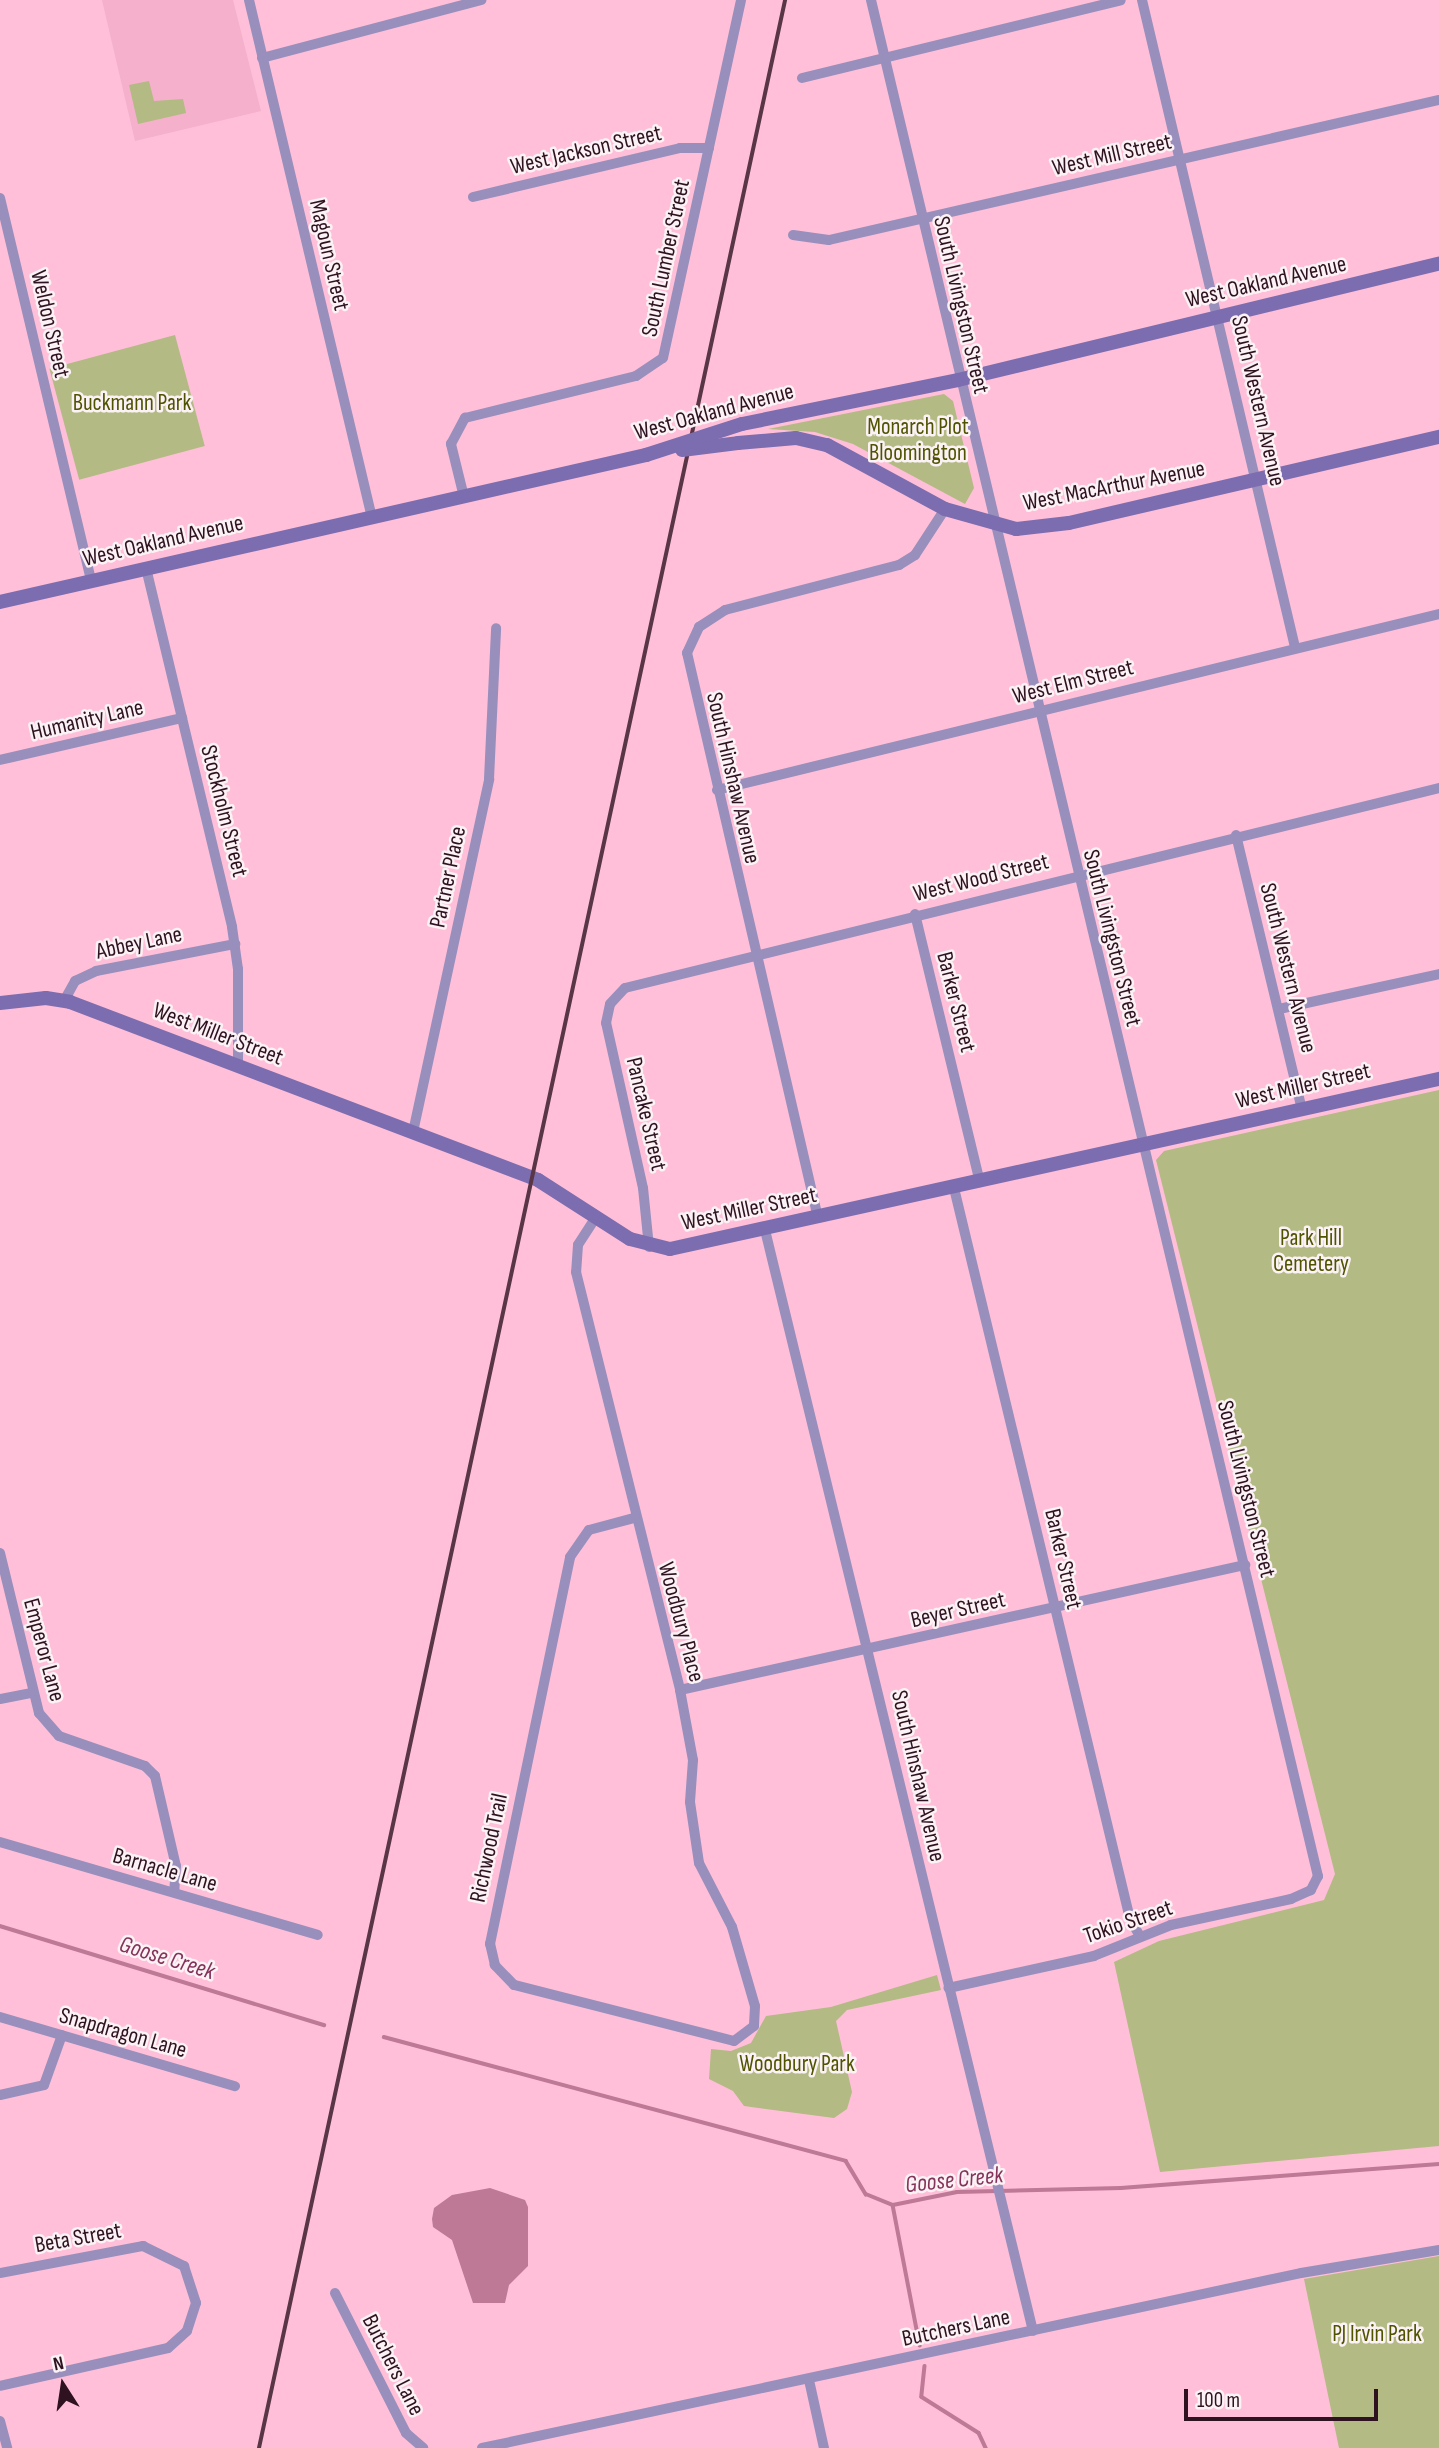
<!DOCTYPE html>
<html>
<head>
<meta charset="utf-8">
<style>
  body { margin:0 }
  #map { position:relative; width:1439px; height:2448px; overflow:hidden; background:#ffbfd8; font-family:"Sofia Sans Condensed",sans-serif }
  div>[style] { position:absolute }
  .built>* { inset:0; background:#f5b0cb }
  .green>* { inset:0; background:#b3ba84; transform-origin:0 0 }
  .water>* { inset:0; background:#bd7995 }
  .stream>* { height:3.5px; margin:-1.75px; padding:0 1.75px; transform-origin:1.75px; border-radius:1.75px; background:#bd7995 }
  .street>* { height:10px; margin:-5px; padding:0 5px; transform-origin:5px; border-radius:5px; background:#988fbd }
  .secondary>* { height:14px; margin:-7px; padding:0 7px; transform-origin:7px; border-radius:7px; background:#7c6db0 }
  .rail>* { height:3.5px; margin:-1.75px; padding:0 1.75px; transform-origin:1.75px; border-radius:1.75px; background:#593645 }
  .secondary-bridge>* { height:14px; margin:-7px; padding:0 7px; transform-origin:7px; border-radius:7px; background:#7c6db0 }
  span { translate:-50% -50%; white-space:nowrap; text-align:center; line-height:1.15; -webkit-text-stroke:5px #fbf2f5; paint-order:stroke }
  .street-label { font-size:23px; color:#2e121f }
  .park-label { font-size:23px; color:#4f5300 }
  .water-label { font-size:24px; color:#85335a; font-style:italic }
  .north { position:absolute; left:28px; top:2350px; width:70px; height:70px; -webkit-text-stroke:5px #fbf2f5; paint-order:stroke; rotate:348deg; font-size:19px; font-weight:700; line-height:28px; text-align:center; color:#2e121f }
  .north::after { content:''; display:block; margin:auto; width:24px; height:32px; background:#2e121f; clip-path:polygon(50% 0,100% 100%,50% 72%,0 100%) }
  .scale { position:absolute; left:1184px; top:2389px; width:194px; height:32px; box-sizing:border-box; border:4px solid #2e121f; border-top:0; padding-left:9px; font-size:21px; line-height:24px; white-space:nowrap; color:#2e121f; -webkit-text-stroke:5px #fbf2f5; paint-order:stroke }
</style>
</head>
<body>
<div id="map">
  <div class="built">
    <i style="clip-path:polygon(102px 0,233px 0,261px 111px,135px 141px)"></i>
  </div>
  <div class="green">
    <i style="clip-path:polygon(149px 81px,154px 101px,183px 99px,186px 113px,138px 124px,129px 85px)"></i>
    <i style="left:175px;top:335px;width:115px;height:130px;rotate:75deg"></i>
    <i style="clip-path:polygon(944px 394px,953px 401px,974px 488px,965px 504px,853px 444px,815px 432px,768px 429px)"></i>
    <i style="clip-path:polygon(1439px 1090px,1439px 2146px,1160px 2172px,1114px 1962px,1159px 1941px,1324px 1900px,1335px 1874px,1156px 1160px,1164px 1151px)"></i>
    <i style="clip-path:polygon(937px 1975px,941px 1990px,847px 2010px,836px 2021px,852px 2092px,847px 2109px,834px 2118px,744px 2106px,733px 2091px,709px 2079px,711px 2049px,731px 2051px,751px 2043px,766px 2016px,831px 2007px)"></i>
    <i style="clip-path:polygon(1439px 2256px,1439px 2448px,1339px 2448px,1304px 2279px)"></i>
  </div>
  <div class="water">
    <i style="clip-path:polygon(490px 2188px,525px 2200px,528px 2207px,528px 2266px,509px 2285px,505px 2303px,473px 2303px,452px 2240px,433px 2227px,432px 2219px,434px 2208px,452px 2195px)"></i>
  </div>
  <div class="stream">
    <i style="left:0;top:1926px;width:339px;rotate:17deg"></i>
    <i style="left:384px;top:2037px;width:478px;rotate:15deg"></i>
    <i style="left:846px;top:2161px;width:39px;rotate:59deg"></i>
    <i style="left:866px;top:2194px;width:29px;rotate:22deg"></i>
    <i style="left:893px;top:2205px;width:65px;rotate:-11.5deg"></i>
    <i style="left:957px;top:2192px;width:164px;rotate:-1.4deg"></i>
    <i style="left:1121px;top:2188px;width:319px;rotate:-4.3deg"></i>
    <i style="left:893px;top:2205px;width:143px;rotate:79.1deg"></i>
    <i style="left:925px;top:2366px;width:31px;rotate:96deg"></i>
    <i style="left:922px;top:2397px;width:67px;rotate:32.3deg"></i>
    <i style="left:979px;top:2433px;width:17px;rotate:65deg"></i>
  </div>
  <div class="street">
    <i style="left:249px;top:0;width:532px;rotate:76.64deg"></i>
    <i style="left:871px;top:0;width:1929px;rotate:76.6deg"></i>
    <i style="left:1318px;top:1876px;width:16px;rotate:117deg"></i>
    <i style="left:1311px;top:1890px;width:22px;rotate:156deg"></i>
    <i style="left:1291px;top:1899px;width:123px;rotate:167.8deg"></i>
    <i style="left:1171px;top:1925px;width:83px;rotate:158.1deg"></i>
    <i style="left:1094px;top:1956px;width:149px;rotate:167.6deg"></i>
    <i style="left:1142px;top:0;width:665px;rotate:76.7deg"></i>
    <i style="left:262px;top:58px;width:227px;rotate:-14.8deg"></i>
    <i style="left:802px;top:78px;width:328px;rotate:-13.7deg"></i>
    <i style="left:473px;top:197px;width:213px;rotate:-13.3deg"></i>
    <i style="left:680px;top:148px;width:29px"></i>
    <i style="left:0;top:198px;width:394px;rotate:76.6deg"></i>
    <i style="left:793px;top:235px;width:36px;rotate:8deg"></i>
    <i style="left:829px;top:240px;width:626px;rotate:-12.93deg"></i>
    <i style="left:464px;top:497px;width:55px;rotate:-103.8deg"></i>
    <i style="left:451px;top:444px;width:30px;rotate:-62deg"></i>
    <i style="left:465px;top:418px;width:176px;rotate:-13.8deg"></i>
    <i style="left:636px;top:376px;width:32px;rotate:-34deg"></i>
    <i style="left:663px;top:358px;width:366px;rotate:-77.7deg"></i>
    <i style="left:146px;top:568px;width:369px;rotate:76.5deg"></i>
    <i style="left:232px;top:927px;width:42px;rotate:81.9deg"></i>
    <i style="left:238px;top:969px;width:98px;rotate:90deg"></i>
    <i style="left:0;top:760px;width:187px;rotate:-13deg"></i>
    <i style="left:717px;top:790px;width:743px;rotate:-13.7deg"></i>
    <i style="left:1236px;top:835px;width:283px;rotate:76.5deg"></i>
    <i style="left:915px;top:914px;width:276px;rotate:76.4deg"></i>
    <i style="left:64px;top:1001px;width:23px;rotate:-61deg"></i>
    <i style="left:75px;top:981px;width:23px;rotate:-25deg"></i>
    <i style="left:96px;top:971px;width:142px;rotate:-11deg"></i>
    <i style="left:1279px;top:1009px;width:164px;rotate:-12.3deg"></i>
    <i style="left:413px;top:1132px;width:361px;rotate:-77.8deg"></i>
    <i style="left:489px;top:779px;width:151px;rotate:-87.3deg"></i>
    <i style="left:954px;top:1188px;width:752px;rotate:76.46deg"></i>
    <i style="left:1130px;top:1919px;width:20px;rotate:60deg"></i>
    <i style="left:596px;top:1217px;width:33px;rotate:123deg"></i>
    <i style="left:578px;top:1245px;width:27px;rotate:94deg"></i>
    <i style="left:576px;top:1272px;width:431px;rotate:76deg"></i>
    <i style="left:680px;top:1690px;width:71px;rotate:79.5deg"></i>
    <i style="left:693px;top:1760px;width:42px;rotate:94.1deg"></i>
    <i style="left:690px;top:1802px;width:62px;rotate:81.6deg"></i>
    <i style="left:699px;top:1863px;width:72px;rotate:62.7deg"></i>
    <i style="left:732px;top:1927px;width:82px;rotate:73.8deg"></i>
    <i style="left:755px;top:2006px;width:20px;rotate:93deg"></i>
    <i style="left:754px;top:2026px;width:25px;rotate:143deg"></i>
    <i style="left:734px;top:2041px;width:227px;rotate:-165.7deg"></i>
    <i style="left:514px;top:1985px;width:28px;rotate:-134deg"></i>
    <i style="left:495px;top:1965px;width:22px;rotate:-103deg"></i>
    <i style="left:490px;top:1944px;width:395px;rotate:-78.3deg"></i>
    <i style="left:570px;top:1557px;width:33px;rotate:-55deg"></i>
    <i style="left:589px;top:1530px;width:47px;rotate:-14.9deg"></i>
    <i style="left:818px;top:1218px;width:580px;rotate:-103.05deg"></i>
    <i style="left:687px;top:653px;width:29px;rotate:-65deg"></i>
    <i style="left:699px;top:627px;width:31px;rotate:-33deg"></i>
    <i style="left:725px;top:610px;width:180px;rotate:-14.5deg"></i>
    <i style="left:899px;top:565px;width:19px;rotate:-32deg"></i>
    <i style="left:915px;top:555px;width:55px;rotate:-56.9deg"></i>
    <i style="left:765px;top:1230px;width:1133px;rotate:76.32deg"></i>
    <i style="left:649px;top:1247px;width:59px;rotate:-95.8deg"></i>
    <i style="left:643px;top:1188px;width:169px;rotate:-102.6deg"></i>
    <i style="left:606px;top:1023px;width:19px;rotate:-78deg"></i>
    <i style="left:610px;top:1004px;width:22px;rotate:-47deg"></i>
    <i style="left:625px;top:988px;width:838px;rotate:-13.8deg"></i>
    <i style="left:0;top:1553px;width:165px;rotate:76.3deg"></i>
    <i style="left:39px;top:1713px;width:30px;rotate:49deg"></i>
    <i style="left:59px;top:1736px;width:91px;rotate:19.2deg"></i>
    <i style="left:145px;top:1766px;width:14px;rotate:45deg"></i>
    <i style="left:155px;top:1776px;width:92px;rotate:76.9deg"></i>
    <i style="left:176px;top:1866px;width:26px;rotate:94deg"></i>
    <i style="left:680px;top:1690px;width:579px;rotate:-12.48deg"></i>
    <i style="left:0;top:1699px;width:31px;rotate:-11deg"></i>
    <i style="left:0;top:1842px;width:331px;rotate:16.3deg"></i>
    <i style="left:0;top:2017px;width:245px;rotate:16.4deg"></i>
    <i style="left:0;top:2095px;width:45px;rotate:-12.8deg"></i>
    <i style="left:44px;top:2085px;width:53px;rotate:-70.2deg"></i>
    <i style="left:0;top:2273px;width:146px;rotate:-10.7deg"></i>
    <i style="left:143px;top:2246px;width:46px;rotate:26deg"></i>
    <i style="left:184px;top:2266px;width:39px;rotate:72deg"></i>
    <i style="left:196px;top:2303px;width:29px;rotate:108deg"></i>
    <i style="left:187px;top:2331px;width:25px;rotate:138deg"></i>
    <i style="left:168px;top:2348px;width:172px;rotate:167.3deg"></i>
    <i style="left:335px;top:2293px;width:157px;rotate:63.1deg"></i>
    <i style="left:406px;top:2433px;width:23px;rotate:41deg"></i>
    <i style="left:809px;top:2380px;width:70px;rotate:77.6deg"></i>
    <i style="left:0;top:2421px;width:28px;rotate:75deg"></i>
    <i style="left:482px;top:2448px;width:837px;rotate:-12.06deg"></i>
    <i style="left:1301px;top:2273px;width:140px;rotate:-9.5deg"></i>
  </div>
  <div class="secondary">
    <i style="left:742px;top:424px;width:220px;rotate:-11.5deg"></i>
    <i style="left:958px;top:380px;width:495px;rotate:-13.6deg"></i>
    <i style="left:738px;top:443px;width:58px;rotate:-4.9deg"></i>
    <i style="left:796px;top:438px;width:32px;rotate:13deg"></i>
    <i style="left:827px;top:445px;width:134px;rotate:28.5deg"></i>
    <i style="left:945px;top:509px;width:74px;rotate:15.7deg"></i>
    <i style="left:1016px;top:529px;width:53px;rotate:-6.5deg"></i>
    <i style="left:1069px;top:523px;width:380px;rotate:-13.1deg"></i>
    <i style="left:0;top:602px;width:663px;rotate:-12.82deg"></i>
    <i style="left:0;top:1003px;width:46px;rotate:-6.2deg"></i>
    <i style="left:46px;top:998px;width:24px;rotate:9deg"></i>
    <i style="left:70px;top:1002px;width:501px;rotate:20.82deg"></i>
    <i style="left:538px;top:1180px;width:109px;rotate:32.7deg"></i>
    <i style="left:630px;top:1239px;width:41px;rotate:14deg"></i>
    <i style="left:670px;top:1249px;width:788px;rotate:-12.47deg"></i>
  </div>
  <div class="rail">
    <i style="left:259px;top:2448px;width:2504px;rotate:-77.87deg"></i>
  </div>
  <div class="secondary-bridge">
    <i style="left:682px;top:450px;width:56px;rotate:-7.1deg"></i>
    <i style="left:646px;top:455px;width:101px;rotate:-17.9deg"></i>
  </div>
  <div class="street-label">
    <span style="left:586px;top:150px;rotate:-13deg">West Jackson Street</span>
    <span style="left:1112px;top:155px;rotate:-13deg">West Mill Street</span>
    <span style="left:329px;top:255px;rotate:77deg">Magoun Street</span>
    <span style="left:666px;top:258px;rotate:-78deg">South Lumber Street</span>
    <span style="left:1266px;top:282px;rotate:-13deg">West Oakland Avenue</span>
    <span style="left:961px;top:305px;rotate:77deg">South Livingston Street</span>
    <span style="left:50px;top:324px;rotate:77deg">Weldon Street</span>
    <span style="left:1258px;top:401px;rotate:77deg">South Western Avenue</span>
    <span style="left:714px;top:412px;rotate:-15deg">West Oakland Avenue</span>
    <span style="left:1114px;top:486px;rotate:-11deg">West MacArthur Avenue</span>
    <span style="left:163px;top:541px;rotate:-13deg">West Oakland Avenue</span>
    <span style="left:1073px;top:682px;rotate:-14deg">West Elm Street</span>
    <span style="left:87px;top:720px;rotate:-13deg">Humanity Lane</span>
    <span style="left:733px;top:778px;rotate:77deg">South Hinshaw Avenue</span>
    <span style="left:224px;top:811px;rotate:76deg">Stockholm Street</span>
    <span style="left:448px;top:877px;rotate:-78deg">Partner Place</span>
    <span style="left:981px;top:878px;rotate:-14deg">West Wood Street</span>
    <span style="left:1112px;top:938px;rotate:76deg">South Livingston Street</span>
    <span style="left:139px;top:943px;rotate:-12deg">Abbey Lane</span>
    <span style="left:1288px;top:968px;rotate:76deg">South Western Avenue</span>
    <span style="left:956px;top:1002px;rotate:76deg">Barker Street</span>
    <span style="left:218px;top:1034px;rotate:21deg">West Miller Street</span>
    <span style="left:1303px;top:1086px;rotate:-13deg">West Miller Street</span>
    <span style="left:646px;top:1114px;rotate:77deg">Pancake Street</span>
    <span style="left:749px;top:1209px;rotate:-12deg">West Miller Street</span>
    <span style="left:1246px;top:1489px;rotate:76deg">South Livingston Street</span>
    <span style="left:1063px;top:1559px;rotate:77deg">Barker Street</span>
    <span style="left:958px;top:1610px;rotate:-13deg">Beyer Street</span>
    <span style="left:681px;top:1622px;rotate:75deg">Woodbury Place</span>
    <span style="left:44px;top:1650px;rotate:75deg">Emperor Lane</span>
    <span style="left:918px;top:1776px;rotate:77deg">South Hinshaw Avenue</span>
    <span style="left:489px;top:1848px;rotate:-78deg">Richwood Trail</span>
    <span style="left:165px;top:1870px;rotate:16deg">Barnacle Lane</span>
    <span style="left:1128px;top:1922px;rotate:-19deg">Tokio Street</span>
    <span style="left:123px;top:2033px;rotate:16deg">Snapdragon Lane</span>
    <span style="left:78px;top:2238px;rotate:-10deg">Beta Street</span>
    <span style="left:956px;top:2328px;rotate:-12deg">Butchers Lane</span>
    <span style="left:393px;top:2365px;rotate:63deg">Butchers Lane</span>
  </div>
  <div class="park-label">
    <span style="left:132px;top:403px">Buckmann Park</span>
    <span style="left:918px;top:440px">Monarch Plot<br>Bloomington</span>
    <span style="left:1311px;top:1251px">Park Hill<br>Cemetery</span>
    <span style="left:797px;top:2064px">Woodbury Park</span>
    <span style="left:1377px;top:2334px">PJ Irvin Park</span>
  </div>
  <div class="water-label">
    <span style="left:167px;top:1958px;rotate:17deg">Goose Creek</span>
    <span style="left:954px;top:2180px;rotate:-6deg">Goose Creek</span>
  </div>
  <div class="north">N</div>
  <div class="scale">100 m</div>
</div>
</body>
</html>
